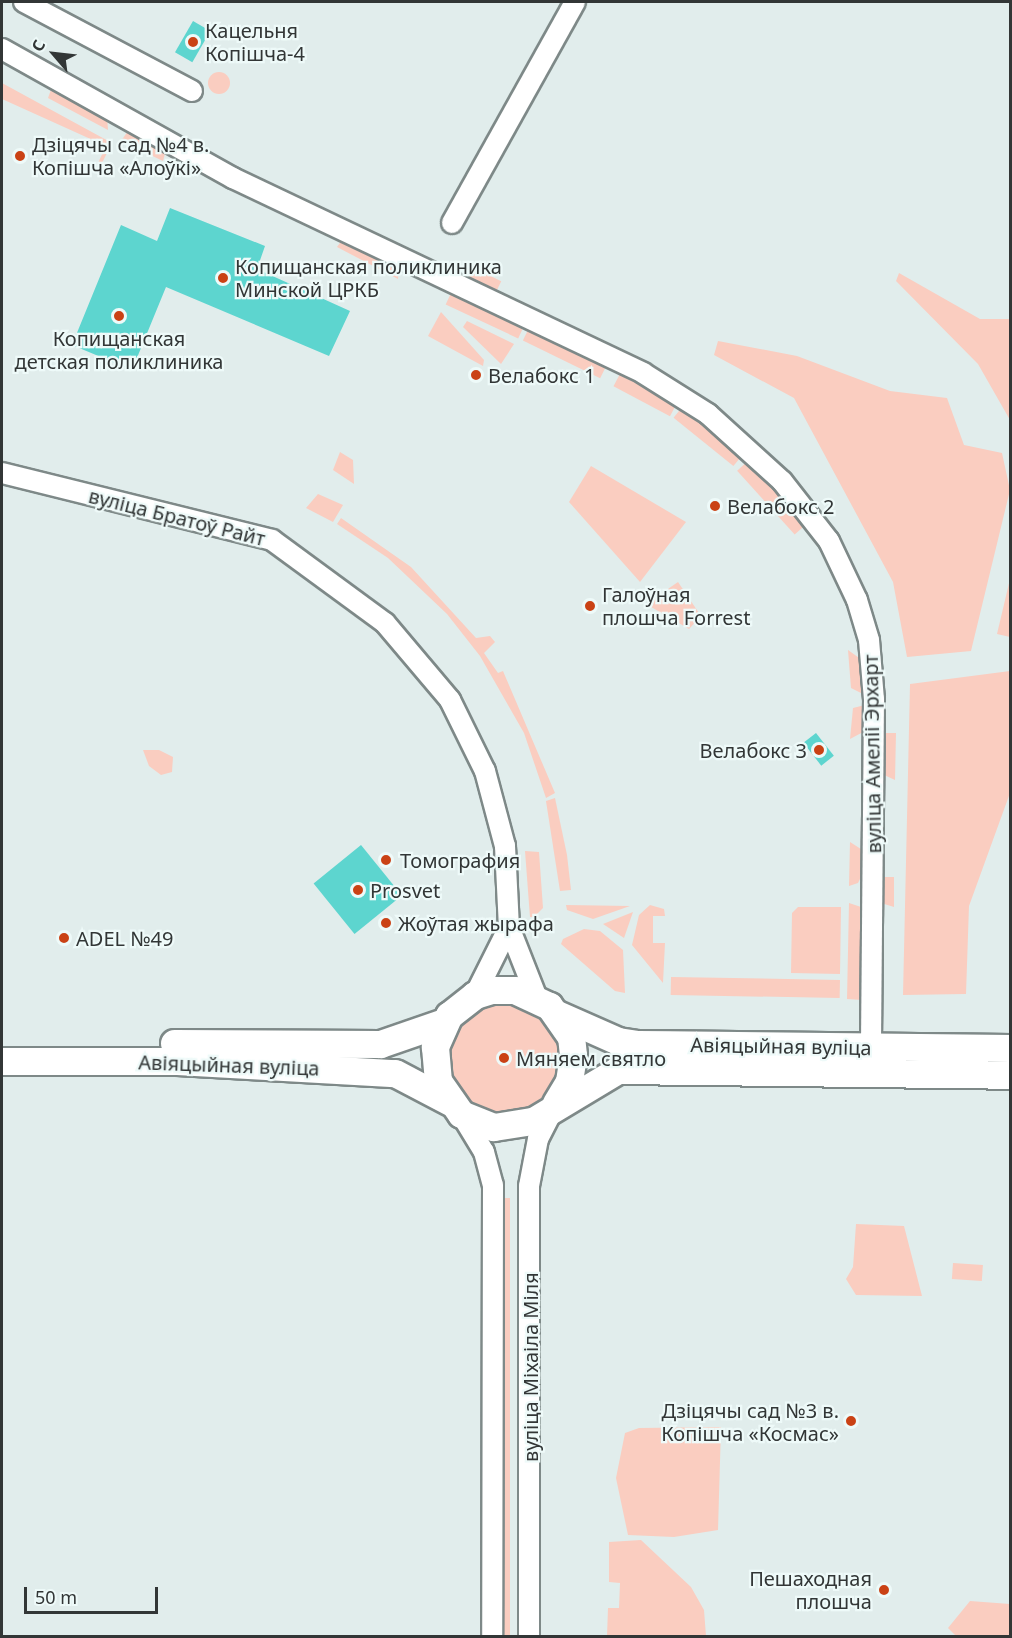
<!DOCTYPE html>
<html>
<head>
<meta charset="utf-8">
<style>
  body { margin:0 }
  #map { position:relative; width:1012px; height:1638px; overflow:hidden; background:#e1edec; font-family:"Noto Sans",sans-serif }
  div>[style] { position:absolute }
  .green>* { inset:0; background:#facdc0; transform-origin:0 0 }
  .round { border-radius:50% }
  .building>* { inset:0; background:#5dd5cf; transform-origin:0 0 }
  .roads { filter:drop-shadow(2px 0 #7e8988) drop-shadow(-2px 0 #7e8988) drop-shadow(0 2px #7e8988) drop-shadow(0 -2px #7e8988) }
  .street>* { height:20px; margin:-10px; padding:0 10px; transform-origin:10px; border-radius:10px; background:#fff }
  .secondary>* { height:27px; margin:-13.5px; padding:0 13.5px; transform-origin:13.5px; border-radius:13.5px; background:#fff }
  .dots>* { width:16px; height:16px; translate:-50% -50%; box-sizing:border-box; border:3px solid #eefaf9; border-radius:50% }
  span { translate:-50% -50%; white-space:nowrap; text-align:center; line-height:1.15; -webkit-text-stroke:4.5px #eefaf9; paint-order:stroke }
  .poi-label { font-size:20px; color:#323636 }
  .left { translate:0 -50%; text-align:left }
  .right { translate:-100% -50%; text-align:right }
  .street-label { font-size:20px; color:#323636 }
  .frame { position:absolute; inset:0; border:3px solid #323636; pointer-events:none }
  .north { position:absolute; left:24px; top:24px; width:60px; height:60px; -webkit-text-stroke:4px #eefaf9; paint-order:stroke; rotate:298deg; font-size:16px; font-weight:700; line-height:24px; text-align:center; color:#323636 }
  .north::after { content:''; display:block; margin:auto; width:21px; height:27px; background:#323636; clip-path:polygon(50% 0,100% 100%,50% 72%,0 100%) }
  .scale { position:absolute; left:24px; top:1587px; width:134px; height:27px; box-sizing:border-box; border:3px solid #323636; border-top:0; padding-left:8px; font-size:18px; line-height:21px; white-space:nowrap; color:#323636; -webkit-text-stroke:4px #eefaf9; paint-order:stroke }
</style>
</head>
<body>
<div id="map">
  <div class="green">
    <i class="round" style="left:208px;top:72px;width:22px;height:22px"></i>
    <i style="clip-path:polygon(2px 83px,112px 143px,101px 165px,98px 163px,106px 146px,2px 99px)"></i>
    <i style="clip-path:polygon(52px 87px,107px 116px,108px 130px,48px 98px)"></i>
    <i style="clip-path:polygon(128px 131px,139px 131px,166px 150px,163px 161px,121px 141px)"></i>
    <i style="clip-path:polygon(342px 240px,399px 265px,398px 279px,337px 247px)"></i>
    <i style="left:468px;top:265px;width:37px;height:14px;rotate:26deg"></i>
    <i style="clip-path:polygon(899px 273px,980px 319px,1010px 319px,1010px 420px,978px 364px,896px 281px)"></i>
    <i style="left:452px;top:291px;width:80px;height:15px;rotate:25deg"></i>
    <i style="clip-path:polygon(441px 312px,484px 360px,483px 366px,428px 336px)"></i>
    <i style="clip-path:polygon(467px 321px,514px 344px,501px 364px,463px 327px)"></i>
    <i style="left:529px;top:328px;width:86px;height:14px;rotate:26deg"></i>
    <i style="clip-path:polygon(718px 341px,797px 356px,890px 391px,947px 398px,964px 445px,1002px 453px,1010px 490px,971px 651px,907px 657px,893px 582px,794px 398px,714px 355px)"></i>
    <i style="left:621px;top:372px;width:64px;height:16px;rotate:28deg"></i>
    <i style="left:683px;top:406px;width:77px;height:15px;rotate:39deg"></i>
    <i style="clip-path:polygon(340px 452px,353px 460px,354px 484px,333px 470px)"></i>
    <i style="left:749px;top:460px;width:86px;height:16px;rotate:48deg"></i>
    <i style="clip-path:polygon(591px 466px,686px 522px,640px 582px,569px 502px)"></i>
    <i style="clip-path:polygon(318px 494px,343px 505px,333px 522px,306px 508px)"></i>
    <i style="clip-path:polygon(341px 518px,411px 567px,476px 638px,490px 636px,495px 642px,484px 653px,498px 673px,503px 671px,555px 793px,546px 798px,524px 733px,480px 656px,447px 614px,388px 558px,337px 524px)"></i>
    <i style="clip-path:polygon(1010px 579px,1010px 637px,997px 634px)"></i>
    <i style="clip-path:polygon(678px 582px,701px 616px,689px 629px,646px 604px)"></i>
    <i style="clip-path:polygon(848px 650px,862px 660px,865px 695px,851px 688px)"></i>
    <i style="clip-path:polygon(1010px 671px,1010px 793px,969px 906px,966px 994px,903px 995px,910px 684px)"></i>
    <i style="clip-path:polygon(865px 705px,865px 731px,850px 739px,853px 708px)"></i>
    <i style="clip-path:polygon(886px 733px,896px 733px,895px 780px,882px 774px,881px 738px)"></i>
    <i style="clip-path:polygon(143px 750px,159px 750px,173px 757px,172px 772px,161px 775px,149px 766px)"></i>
    <i style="clip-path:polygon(555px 798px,567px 855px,571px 890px,560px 891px,546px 801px)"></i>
    <i style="clip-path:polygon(850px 842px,864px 851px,865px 869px,858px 883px,849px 886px)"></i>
    <i style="clip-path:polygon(525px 851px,539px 852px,543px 908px,534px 917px,530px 917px)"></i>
    <i style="clip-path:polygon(885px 877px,894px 877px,894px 907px,881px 903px)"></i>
    <i style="clip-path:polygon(849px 903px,861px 907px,863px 916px,862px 1000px,847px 999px)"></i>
    <i style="clip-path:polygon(566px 905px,630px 906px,593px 919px,567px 910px)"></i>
    <i style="clip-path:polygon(650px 905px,664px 909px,665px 916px,653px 916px,653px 943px,665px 943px,663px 983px,632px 945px,639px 915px)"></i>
    <i style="clip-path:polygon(798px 907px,841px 907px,840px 974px,791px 973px,792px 913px)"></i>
    <i style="clip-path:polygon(633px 912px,624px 938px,603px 924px)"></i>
    <i style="clip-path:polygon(584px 929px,600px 931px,623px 950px,625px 993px,615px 991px,561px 944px,563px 939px)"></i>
    <i style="left:671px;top:977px;width:169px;height:18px;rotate:1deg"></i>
    <i class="round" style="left:449px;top:1003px;width:110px;height:110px"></i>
    <i style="left:500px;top:1198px;width:10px;height:438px"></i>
    <i style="clip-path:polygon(856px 1224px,904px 1226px,922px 1296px,856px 1295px,846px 1279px,853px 1267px)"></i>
    <i style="left:953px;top:1263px;width:30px;height:16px;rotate:4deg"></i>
    <i style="clip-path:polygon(721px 1427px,718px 1530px,674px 1537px,628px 1535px,616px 1478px,625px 1433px,639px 1428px)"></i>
    <i style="clip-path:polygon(641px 1540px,691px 1587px,704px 1610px,706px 1636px,607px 1636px,608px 1608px,619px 1608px,620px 1583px,609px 1582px,609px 1542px)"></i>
    <i style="clip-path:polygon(970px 1601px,1010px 1604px,1010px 1636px,956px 1636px,948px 1628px)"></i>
  </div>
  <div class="building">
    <i style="left:193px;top:21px;width:20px;height:36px;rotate:30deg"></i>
    <i style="clip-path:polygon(170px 208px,265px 246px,257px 269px,350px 311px,329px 356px,166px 287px,132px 370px,72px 345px,121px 225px,157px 241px)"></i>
    <i style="left:816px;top:733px;width:29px;height:16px;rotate:52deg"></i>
    <i style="left:361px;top:845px;width:65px;height:61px;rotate:51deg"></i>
  </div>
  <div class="roads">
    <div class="street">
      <i style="left:24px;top:2px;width:190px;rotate:27.9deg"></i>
      <i style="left:2px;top:49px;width:265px;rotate:29.2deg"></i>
      <i style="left:233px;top:178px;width:454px;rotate:25.4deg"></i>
      <i style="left:643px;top:373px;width:77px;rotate:32.2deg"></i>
      <i style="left:708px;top:414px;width:100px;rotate:42.2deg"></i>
      <i style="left:782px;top:481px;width:76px;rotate:51.9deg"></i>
      <i style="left:829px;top:541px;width:65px;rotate:64.6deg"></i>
      <i style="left:857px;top:600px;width:42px;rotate:73.3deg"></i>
      <i style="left:869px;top:640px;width:59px;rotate:85.2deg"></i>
      <i style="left:874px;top:699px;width:349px;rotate:90.5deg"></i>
      <i style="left:452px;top:223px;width:253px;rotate:-60.9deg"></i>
      <i style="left:2px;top:473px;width:278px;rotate:13.9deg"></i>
      <i style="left:272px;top:540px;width:140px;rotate:36.3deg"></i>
      <i style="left:385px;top:623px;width:101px;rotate:49.8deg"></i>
      <i style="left:450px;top:700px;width:79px;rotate:63.8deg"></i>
      <i style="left:485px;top:771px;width:78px;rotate:75.1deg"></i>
      <i style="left:505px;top:846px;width:81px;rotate:87.2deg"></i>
      <i style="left:509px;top:927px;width:76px;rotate:68.5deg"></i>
      <i style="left:475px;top:995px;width:76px;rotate:-63.4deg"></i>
      <i style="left:461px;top:1114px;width:44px;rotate:58.8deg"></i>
      <i style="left:484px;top:1152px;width:34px;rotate:75deg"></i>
      <i style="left:493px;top:1185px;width:451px;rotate:90.1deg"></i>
      <i style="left:529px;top:1636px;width:450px;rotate:-90deg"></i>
      <i style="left:529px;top:1186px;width:48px;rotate:-79.2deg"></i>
      <i style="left:538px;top:1139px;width:33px;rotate:-63deg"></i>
    </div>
    <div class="secondary">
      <i style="left:557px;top:1014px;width:67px;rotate:23.9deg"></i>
      <i style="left:618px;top:1041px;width:20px;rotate:9deg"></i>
      <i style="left:638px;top:1044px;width:372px;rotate:0.6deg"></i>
      <i style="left:174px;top:1043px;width:206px;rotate:0.3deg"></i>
      <i style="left:380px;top:1044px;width:68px;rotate:-19deg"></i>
      <i style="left:2px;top:1061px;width:175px"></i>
      <i style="left:177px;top:1061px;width:218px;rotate:3.2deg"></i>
      <i style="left:395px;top:1073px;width:62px;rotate:27.8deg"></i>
      <i style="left:556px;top:1103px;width:26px;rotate:-59deg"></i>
      <i style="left:569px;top:1081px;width:26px;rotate:-81deg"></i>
      <i style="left:573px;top:1055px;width:18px;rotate:-96deg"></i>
      <i style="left:571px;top:1037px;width:38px;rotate:-125deg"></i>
      <i style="left:549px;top:1006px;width:38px;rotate:-155deg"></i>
      <i style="left:514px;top:990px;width:23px;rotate:180deg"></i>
      <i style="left:491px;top:990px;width:17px;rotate:163deg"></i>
      <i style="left:475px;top:995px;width:33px;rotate:142deg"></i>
      <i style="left:449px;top:1015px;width:35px;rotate:114deg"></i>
      <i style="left:435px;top:1047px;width:34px;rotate:85deg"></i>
      <i style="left:438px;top:1081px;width:40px;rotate:55.1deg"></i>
      <i style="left:461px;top:1114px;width:35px;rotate:22deg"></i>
      <i style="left:494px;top:1127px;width:39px;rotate:-9deg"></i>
      <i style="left:533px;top:1121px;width:99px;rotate:-31deg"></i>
      <i style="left:618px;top:1070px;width:392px;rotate:0.7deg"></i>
    </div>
  </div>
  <div class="dots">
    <i style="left:193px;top:42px;background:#ca4215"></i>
    <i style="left:20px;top:156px;background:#ca4215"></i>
    <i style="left:223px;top:278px;background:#ca4215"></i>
    <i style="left:119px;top:316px;background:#ca4215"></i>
    <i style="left:476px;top:375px;background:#ca4215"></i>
    <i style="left:715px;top:506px;background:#ca4215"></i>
    <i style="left:590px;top:606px;background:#ca4215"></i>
    <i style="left:819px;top:750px;background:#ca4215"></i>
    <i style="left:386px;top:860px;background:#ca4215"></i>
    <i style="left:358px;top:890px;background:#ca4215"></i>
    <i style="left:386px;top:923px;background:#ca4215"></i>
    <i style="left:64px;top:938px;background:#ca4215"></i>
    <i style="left:504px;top:1058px;background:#ca4215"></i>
    <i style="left:851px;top:1421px;background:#ca4215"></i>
    <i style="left:884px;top:1590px;background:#ca4215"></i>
  </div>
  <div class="poi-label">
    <span class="left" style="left:205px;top:42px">Кацельня<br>Копішча-4</span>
    <span class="left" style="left:32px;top:156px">Дзіцячы сад №4 в.<br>Копішча «Алоўкі»</span>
    <span class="left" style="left:235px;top:278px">Копищанская поликлиника<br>Минской ЦРКБ</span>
    <span style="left:119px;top:350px">Копищанская<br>детская поликлиника</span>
    <span class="left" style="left:488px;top:375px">Велабокс 1</span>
    <span class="left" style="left:727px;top:506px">Велабокс 2</span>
    <span class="left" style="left:602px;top:606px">Галоўная<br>плошча Forrest</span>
    <span class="right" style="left:807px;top:750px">Велабокс 3</span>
    <span class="left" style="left:400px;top:860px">Томография</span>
    <span class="left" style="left:370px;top:890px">Prosvet</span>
    <span class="left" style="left:398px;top:923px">Жоўтая жырафа</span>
    <span class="left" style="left:76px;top:938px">ADEL №49</span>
    <span class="left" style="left:516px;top:1058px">Мяняем святло</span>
    <span class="right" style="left:839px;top:1422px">Дзіцячы сад №3 в.<br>Копішча «Космас»</span>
    <span class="right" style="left:872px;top:1590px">Пешаходная<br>плошча</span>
  </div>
  <div class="street-label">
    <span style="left:177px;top:517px;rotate:14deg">вуліца Братоў Райт</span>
    <span style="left:872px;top:754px;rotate:-91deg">вуліца Амеліі Эрхарт</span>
    <span style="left:781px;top:1046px;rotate:1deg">Авіяцыйная вуліца</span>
    <span style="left:229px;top:1065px;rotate:2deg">Авіяцыйная вуліца</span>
    <span style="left:530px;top:1367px;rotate:-90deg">вуліца Міхаіла Міля</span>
  </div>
  <div class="frame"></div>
  <div class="north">С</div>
  <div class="scale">50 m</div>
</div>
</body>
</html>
